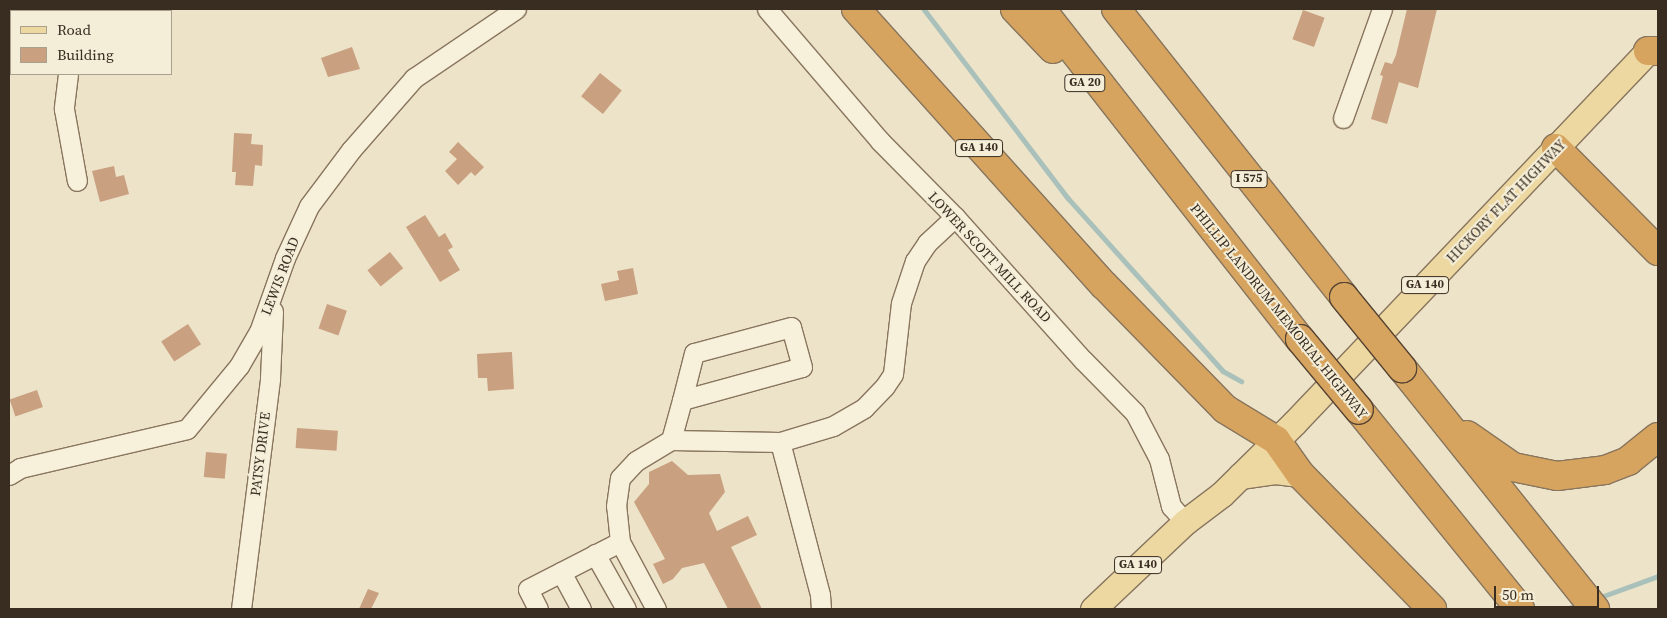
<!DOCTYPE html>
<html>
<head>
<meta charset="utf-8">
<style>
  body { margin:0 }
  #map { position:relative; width:1667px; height:618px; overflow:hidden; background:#ede3c8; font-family:"Source Serif 4",serif }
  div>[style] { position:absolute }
  .stream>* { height:4.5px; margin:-2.25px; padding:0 2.25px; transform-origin:2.25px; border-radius:2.25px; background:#a9c1ba }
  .building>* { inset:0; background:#c9a080; transform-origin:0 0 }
  .roads { filter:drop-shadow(1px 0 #88755e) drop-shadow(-1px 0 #88755e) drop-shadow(0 1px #88755e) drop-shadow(0 -1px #88755e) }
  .minor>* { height:19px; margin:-9.5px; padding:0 9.5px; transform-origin:9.5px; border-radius:9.5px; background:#f7f0db }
  .major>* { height:25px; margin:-12.5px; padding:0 12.5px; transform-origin:12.5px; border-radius:12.5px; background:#edd8a2 }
  .highway>* { height:28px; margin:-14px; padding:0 14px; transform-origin:14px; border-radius:14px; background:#d6a45e }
  .bridges { filter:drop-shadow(1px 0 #564332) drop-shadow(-1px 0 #564332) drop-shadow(0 1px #564332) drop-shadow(0 -1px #564332) }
  .highway-bridge>* { height:28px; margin:-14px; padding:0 14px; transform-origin:14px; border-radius:14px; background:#d6a45e }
  span { translate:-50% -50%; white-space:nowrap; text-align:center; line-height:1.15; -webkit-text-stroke:4px #f4edd7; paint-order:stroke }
  .shield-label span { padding:1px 4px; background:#f4edd7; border:1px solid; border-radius:4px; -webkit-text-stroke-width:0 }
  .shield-label { font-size:12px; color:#392d21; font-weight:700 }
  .street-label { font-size:14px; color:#392d21 }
  .frame { position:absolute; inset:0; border:10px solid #392d21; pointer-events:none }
  .legend { position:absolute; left:10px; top:10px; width:162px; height:65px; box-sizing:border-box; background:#f4edd7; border:1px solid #a9a08e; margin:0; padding:6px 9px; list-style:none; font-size:15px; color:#392d21 }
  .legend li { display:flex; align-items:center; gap:10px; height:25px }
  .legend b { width:25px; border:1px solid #a9a08e }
  .scale { position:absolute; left:1494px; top:586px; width:105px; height:22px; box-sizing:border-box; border:2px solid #392d21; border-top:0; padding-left:6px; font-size:15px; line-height:18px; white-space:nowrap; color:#392d21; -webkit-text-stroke:4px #f4edd7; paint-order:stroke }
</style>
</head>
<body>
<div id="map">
  <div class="stream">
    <i style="left:924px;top:9px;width:238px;rotate:52.7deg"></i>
    <i style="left:1068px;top:198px;width:232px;rotate:48.1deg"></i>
    <i style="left:1223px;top:371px;width:21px;rotate:29deg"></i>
    <i style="left:1598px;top:598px;width:64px;rotate:-20.1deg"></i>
    <i style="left:1566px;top:609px;width:14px;rotate:-17deg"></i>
  </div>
  <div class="building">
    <i style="clip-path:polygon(1407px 9px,1437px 9px,1418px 88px,1399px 82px,1387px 124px,1371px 119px,1383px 76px,1380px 75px,1385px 62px,1392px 64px,1396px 55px)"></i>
    <i style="left:1303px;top:10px;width:23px;height:31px;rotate:20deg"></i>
    <i style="clip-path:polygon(352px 47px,360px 69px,328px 77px,321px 58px)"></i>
    <i style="left:600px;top:73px;width:28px;height:30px;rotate:39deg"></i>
    <i style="clip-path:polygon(234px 133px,252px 134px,251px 144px,263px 145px,262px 166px,255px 165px,253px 186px,235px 185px,236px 172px,232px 172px)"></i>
    <i style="clip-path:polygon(458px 142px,484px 167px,475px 176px,471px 172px,458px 185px,445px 171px,457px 159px,449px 152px)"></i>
    <i style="clip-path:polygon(114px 166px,116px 177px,124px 175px,129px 194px,100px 202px,92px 171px)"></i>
    <i style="clip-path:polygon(425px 215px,439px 237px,445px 233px,453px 247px,448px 250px,460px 270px,440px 282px,406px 227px)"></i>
    <i style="left:390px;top:252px;width:21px;height:29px;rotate:51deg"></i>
    <i style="clip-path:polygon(633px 268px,638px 294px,605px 301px,601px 284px,619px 280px,617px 271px)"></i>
    <i style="left:327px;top:304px;width:21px;height:26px;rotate:19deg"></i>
    <i style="left:188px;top:324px;width:24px;height:32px;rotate:57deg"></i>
    <i style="clip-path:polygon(512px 352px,514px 389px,488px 391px,487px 378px,478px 378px,477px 354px)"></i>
    <i style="left:37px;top:390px;width:18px;height:29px;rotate:71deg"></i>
    <i style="left:297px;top:428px;width:41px;height:20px;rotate:4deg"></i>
    <i style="left:206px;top:452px;width:21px;height:25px;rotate:5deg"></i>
    <i style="clip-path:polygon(672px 461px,688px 475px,720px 474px,725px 492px,709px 513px,717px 531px,748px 516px,757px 535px,731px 547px,762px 609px,728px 609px,704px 563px,682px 568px,673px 579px,663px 584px,653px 564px,665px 559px,634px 502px,649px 484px,649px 472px)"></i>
    <i style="clip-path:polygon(368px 589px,379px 593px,371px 609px,359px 609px)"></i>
  </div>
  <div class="roads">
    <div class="minor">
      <i style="left:767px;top:9px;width:174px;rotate:49.4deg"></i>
      <i style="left:880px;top:141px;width:107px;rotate:45.4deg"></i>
      <i style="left:955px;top:217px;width:192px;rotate:48.2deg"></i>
      <i style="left:1083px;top:360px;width:74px;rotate:45.5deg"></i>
      <i style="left:1135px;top:413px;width:52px;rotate:62.4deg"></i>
      <i style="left:1159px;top:459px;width:49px;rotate:75.7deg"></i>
      <i style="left:1171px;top:506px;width:21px;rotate:49deg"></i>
      <i style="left:71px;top:11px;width:2px;rotate:-90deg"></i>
      <i style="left:68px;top:74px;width:35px;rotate:97deg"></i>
      <i style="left:64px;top:109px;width:73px;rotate:79.8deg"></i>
      <i style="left:1343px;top:118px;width:116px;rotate:-70.3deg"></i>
      <i style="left:671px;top:440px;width:41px;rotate:-74.6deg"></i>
      <i style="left:682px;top:400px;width:124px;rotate:-15.4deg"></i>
      <i style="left:802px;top:367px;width:41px;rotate:-105.4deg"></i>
      <i style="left:791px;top:327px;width:100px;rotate:165deg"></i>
      <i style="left:694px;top:353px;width:49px;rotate:104.3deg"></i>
      <i style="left:780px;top:442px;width:158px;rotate:75.3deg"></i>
      <i style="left:820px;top:595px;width:14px;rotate:86deg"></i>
      <i style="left:9px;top:475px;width:13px;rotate:-32deg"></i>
      <i style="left:20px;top:468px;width:171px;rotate:-13.1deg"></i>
      <i style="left:187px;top:429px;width:82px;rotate:-50.5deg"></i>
      <i style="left:239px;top:366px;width:39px;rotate:-60deg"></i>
      <i style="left:259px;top:332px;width:78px;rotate:-70.6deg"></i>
      <i style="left:285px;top:258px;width:57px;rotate:-65.2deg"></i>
      <i style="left:309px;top:206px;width:70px;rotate:-53.1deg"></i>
      <i style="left:351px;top:150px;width:96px;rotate:-48.8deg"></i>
      <i style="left:414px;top:78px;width:123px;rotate:-34.1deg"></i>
      <i style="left:595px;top:554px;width:63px;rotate:60.6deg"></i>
      <i style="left:561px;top:572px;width:42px;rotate:61.6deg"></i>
      <i style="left:241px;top:609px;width:233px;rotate:-82.8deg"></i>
      <i style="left:270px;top:378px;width:67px;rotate:-87.4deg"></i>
      <i style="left:538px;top:609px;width:22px;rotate:-117deg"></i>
      <i style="left:528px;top:589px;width:103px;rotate:-27.1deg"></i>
      <i style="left:656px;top:609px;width:76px;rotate:-118.2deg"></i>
      <i style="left:620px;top:542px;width:36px;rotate:-96deg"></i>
      <i style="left:616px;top:506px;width:28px;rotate:-82deg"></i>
      <i style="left:620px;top:478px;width:23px;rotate:-47deg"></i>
      <i style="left:636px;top:461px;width:41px;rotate:-31deg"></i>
      <i style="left:671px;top:440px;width:109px;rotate:1.1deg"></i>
      <i style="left:780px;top:442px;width:55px;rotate:-16.8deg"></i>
      <i style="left:833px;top:426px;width:36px;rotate:-30deg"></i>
      <i style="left:864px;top:408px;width:30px;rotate:-46deg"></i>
      <i style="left:885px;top:386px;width:14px;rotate:-56deg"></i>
      <i style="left:893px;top:374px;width:71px;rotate:-83.6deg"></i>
      <i style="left:901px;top:303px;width:44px;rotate:-71.6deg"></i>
      <i style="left:915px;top:261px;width:22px;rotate:-56deg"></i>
      <i style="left:927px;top:243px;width:38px;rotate:-43deg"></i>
    </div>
    <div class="major">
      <i style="left:1240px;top:476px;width:35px;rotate:-8deg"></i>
      <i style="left:1275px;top:471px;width:25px;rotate:7deg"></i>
      <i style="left:1093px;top:609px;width:127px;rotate:-43.4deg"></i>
      <i style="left:1185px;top:522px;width:46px;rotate:-37.1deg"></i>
      <i style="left:1222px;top:494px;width:101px;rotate:-44.6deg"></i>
      <i style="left:1294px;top:423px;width:514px;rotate:-46.42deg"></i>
    </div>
    <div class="highway">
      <i style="left:856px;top:9px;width:371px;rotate:48.1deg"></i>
      <i style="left:1104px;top:285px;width:173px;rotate:45.7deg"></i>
      <i style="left:1225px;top:409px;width:60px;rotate:31.3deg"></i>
      <i style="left:1276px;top:440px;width:42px;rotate:54.8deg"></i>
      <i style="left:1300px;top:474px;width:189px;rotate:45.6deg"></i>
      <i style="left:1015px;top:9px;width:55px;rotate:46.5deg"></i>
      <i style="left:1041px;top:9px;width:420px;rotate:51.9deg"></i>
      <i style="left:1116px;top:9px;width:367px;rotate:51.6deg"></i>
      <i style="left:1648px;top:51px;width:10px"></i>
      <i style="left:1556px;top:148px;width:145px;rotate:45.3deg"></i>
      <i style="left:1402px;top:368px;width:309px;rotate:51.3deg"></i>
      <i style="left:1359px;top:410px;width:256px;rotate:51deg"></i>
      <i style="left:1467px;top:435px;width:56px;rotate:34.8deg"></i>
      <i style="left:1513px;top:467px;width:45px;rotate:11.6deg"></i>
      <i style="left:1557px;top:476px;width:48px;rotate:-7.1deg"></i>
      <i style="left:1605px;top:470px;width:25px;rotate:-21deg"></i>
      <i style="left:1628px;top:461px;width:38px;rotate:-39deg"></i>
    </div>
  </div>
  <div class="bridges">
    <div class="highway-bridge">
      <i style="left:1344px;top:297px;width:92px;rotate:50.8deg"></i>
      <i style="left:1300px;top:339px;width:92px;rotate:50.3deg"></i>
    </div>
  </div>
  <div class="shield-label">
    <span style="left:1085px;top:83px">GA 20</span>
    <span style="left:979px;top:148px">GA 140</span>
    <span style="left:1249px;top:179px">I 575</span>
    <span style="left:1425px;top:285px">GA 140</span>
    <span style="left:1138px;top:565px">GA 140</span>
  </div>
  <div class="street-label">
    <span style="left:1506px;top:201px;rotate:-46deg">HICKORY FLAT HIGHWAY</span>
    <span style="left:990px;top:257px;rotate:47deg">LOWER SCOTT MILL ROAD</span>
    <span style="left:280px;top:276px;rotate:-69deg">LEWIS ROAD</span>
    <span style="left:1279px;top:311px;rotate:51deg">PHILLIP LANDRUM MEMORIAL HIGHWAY</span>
    <span style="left:260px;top:454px;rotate:-83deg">PATSY DRIVE</span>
  </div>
  <div class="frame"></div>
  <ul class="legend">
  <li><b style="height:6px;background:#edd8a2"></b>Road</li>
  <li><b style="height:14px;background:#c9a080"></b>Building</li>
  </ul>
  <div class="scale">50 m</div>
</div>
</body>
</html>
